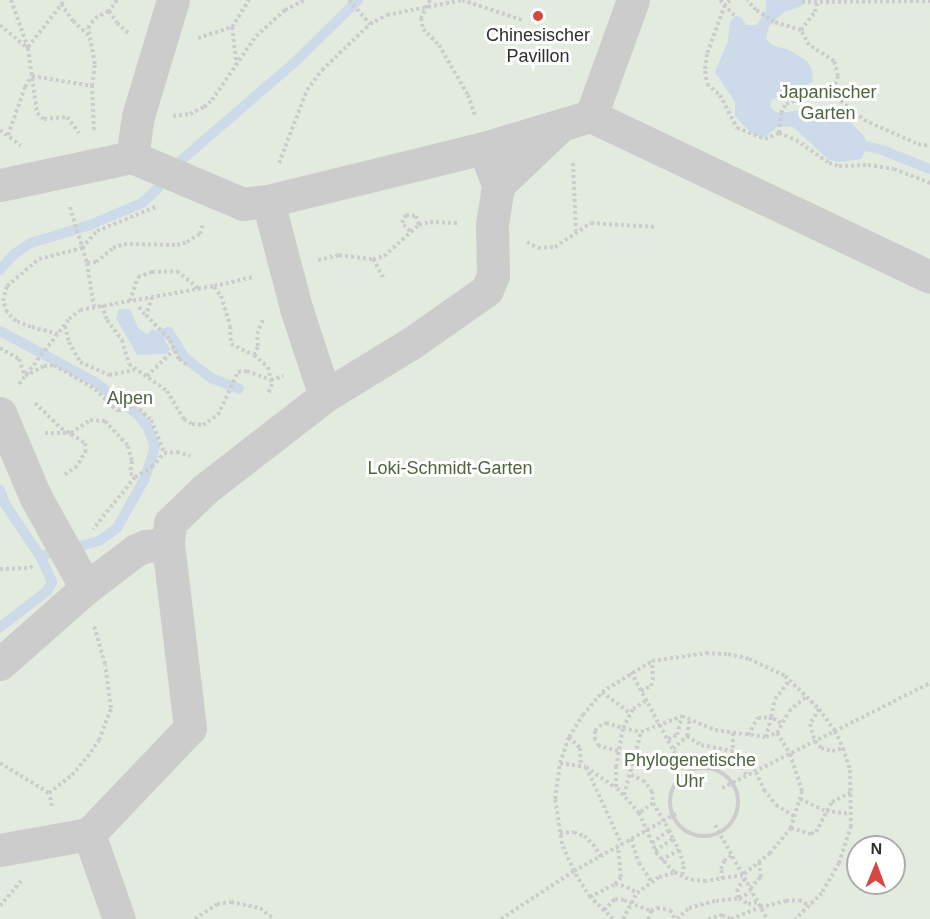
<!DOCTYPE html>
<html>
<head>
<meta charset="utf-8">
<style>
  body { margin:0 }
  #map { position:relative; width:930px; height:919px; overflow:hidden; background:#fff; font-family:Helvetica,sans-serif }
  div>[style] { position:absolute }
  .green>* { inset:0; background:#e3ebde }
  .water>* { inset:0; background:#ccdae9 }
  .stream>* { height:10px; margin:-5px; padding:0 5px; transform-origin:5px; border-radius:5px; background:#ccdae9 }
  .path>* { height:4px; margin-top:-2px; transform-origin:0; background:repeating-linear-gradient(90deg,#ccc 0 3px,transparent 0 6px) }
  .path>.ring { margin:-2px; padding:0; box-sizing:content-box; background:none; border:4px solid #ccc; border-radius:50% }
  .minor>* { height:33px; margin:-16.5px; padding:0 16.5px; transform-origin:16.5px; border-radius:16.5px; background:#ccc }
  .dots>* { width:16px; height:16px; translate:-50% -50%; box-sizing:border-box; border:3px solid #fff; border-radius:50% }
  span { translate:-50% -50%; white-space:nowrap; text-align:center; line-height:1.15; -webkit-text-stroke:6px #fff; paint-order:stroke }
  .poi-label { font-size:18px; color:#2f2f2f }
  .park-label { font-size:18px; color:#4d6640 }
  .north { position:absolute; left:846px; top:835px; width:60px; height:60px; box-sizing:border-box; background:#fff; border:2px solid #acacac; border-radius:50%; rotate:1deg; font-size:16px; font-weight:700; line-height:24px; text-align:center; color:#2f2f2f }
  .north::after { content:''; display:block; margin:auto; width:21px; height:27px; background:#d54942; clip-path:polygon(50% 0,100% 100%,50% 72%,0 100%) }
</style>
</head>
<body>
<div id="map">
  <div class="green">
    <i style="clip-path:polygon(evenodd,0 0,930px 0,930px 919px,0 919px,0 0,858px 847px,894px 847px,894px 883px,858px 883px,858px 847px)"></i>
  </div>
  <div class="water">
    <i style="clip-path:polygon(766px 0,803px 0,802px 6px,784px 12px,769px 26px,766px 39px,772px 45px,789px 50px,807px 61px,812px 69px,813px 82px,771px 100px,770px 106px,774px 111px,781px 113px,820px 107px,832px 110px,849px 121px,864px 136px,868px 146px,861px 159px,841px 162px,829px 160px,793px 127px,778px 126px,767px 136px,761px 137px,750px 132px,735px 116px,735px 102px,715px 72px,728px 41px,730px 21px,735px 16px,741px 17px,746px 25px,757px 25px,766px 9px)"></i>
    <i style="clip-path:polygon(119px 309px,130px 309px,138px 328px,147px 334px,153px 329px,161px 334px,170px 349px,166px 354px,137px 355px,116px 318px)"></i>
  </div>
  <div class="stream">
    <i style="left:854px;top:143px;width:29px;rotate:14deg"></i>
    <i style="left:882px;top:150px;width:52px;rotate:21.6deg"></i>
    <i style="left:178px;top:163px;width:153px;rotate:-40.8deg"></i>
    <i style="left:294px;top:63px;width:90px;rotate:-44.5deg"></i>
    <i style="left:0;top:270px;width:21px;rotate:-49deg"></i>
    <i style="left:14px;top:254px;width:20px;rotate:-33deg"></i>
    <i style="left:31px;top:243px;width:62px;rotate:-17deg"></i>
    <i style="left:90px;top:225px;width:56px;rotate:-22.9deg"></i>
    <i style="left:142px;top:203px;width:22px;rotate:-43deg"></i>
    <i style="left:0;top:331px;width:108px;rotate:28.2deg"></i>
    <i style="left:95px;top:382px;width:54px;rotate:37.5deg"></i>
    <i style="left:138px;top:415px;width:16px;rotate:52deg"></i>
    <i style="left:148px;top:428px;width:20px;rotate:70deg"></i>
    <i style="left:155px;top:447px;width:35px;rotate:108deg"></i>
    <i style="left:144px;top:480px;width:55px;rotate:119.4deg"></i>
    <i style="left:117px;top:528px;width:22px;rotate:144deg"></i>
    <i style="left:99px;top:541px;width:61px;rotate:165.7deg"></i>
    <i style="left:161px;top:334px;width:8px;rotate:-14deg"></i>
    <i style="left:169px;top:332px;width:27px;rotate:59deg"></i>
    <i style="left:183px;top:355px;width:10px;rotate:45deg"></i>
    <i style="left:190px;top:362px;width:26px;rotate:37deg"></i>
    <i style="left:211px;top:378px;width:30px;rotate:21deg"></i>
    <i style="left:0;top:490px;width:15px;rotate:70deg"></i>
    <i style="left:5px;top:504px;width:63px;rotate:56.1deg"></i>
    <i style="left:40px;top:556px;width:29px;rotate:65deg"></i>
    <i style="left:52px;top:582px;width:10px;rotate:119deg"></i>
    <i style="left:47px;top:591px;width:59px;rotate:142.5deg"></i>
  </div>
  <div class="path">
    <i style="left:11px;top:0;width:51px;rotate:70.5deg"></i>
    <i style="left:28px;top:48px;width:66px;rotate:82.1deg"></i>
    <i style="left:37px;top:113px;width:9px;rotate:41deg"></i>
    <i style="left:44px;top:119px;width:23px;rotate:-5deg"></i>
    <i style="left:67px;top:117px;width:20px;rotate:53deg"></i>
    <i style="left:117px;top:0;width:14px;rotate:126deg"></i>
    <i style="left:109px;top:11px;width:14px;rotate:56deg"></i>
    <i style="left:117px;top:23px;width:15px;rotate:42deg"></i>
    <i style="left:349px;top:0;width:32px;rotate:49deg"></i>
    <i style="left:430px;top:0;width:20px;rotate:117deg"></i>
    <i style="left:421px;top:18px;width:11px;rotate:80deg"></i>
    <i style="left:423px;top:29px;width:23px;rotate:45deg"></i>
    <i style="left:439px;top:45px;width:58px;rotate:59.9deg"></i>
    <i style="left:468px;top:95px;width:21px;rotate:71deg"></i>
    <i style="left:462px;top:0;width:63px;rotate:18.4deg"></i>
    <i style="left:720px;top:0;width:22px;rotate:47deg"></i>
    <i style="left:730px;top:0;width:7px;rotate:135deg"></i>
    <i style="left:725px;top:5px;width:52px;rotate:110.2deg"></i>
    <i style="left:707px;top:54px;width:17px;rotate:97deg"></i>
    <i style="left:705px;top:71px;width:13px;rotate:81deg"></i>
    <i style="left:707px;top:84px;width:17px;rotate:40deg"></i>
    <i style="left:720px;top:95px;width:37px;rotate:63deg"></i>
    <i style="left:737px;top:128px;width:30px;rotate:21deg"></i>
    <i style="left:765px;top:139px;width:15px;rotate:-23deg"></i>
    <i style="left:779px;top:133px;width:20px;rotate:-84deg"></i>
    <i style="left:781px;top:113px;width:10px;rotate:-61deg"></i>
    <i style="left:786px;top:104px;width:26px;rotate:-21deg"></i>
    <i style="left:810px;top:95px;width:24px;rotate:-12deg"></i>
    <i style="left:833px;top:90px;width:15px;rotate:-70deg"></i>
    <i style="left:838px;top:76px;width:16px;rotate:-105deg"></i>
    <i style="left:834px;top:61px;width:30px;rotate:-147deg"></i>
    <i style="left:809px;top:45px;width:17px;rotate:-118deg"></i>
    <i style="left:801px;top:30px;width:28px;rotate:-163deg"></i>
    <i style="left:774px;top:22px;width:22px;rotate:-146deg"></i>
    <i style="left:756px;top:10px;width:13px;rotate:-132deg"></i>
    <i style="left:802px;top:2px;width:128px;rotate:-0.4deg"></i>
    <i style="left:61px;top:4px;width:21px;rotate:55deg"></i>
    <i style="left:73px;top:21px;width:21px;rotate:43deg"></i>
    <i style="left:0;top:25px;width:35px;rotate:40deg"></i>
    <i style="left:232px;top:27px;width:38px;rotate:83deg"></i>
    <i style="left:801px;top:30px;width:23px;rotate:-52deg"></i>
    <i style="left:815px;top:12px;width:12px;rotate:-76deg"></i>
    <i style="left:198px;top:38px;width:36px;rotate:-18deg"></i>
    <i style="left:232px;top:27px;width:32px;rotate:-58deg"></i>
    <i style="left:28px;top:47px;width:60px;rotate:-51.8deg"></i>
    <i style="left:833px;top:90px;width:8px;rotate:67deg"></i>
    <i style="left:836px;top:97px;width:36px;rotate:39deg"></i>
    <i style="left:864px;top:120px;width:59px;rotate:24deg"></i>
    <i style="left:918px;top:144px;width:12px;rotate:9deg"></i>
    <i style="left:173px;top:116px;width:17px;rotate:-7deg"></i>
    <i style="left:190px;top:114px;width:16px;rotate:-27deg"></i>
    <i style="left:204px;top:107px;width:11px;rotate:-41deg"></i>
    <i style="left:212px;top:100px;width:78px;rotate:-55.5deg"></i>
    <i style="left:256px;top:36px;width:39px;rotate:-42deg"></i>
    <i style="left:285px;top:10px;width:22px;rotate:-27deg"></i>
    <i style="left:0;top:130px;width:26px;rotate:37deg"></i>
    <i style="left:94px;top:130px;width:44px;rotate:-92.6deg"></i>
    <i style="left:92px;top:86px;width:22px;rotate:-82deg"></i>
    <i style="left:95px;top:64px;width:37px;rotate:-101deg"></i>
    <i style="left:88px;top:28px;width:12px;rotate:-55deg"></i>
    <i style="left:95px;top:18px;width:16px;rotate:-27deg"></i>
    <i style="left:779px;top:133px;width:18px;rotate:22deg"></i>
    <i style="left:796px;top:140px;width:40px;rotate:34.9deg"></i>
    <i style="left:829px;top:163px;width:10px;rotate:17deg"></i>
    <i style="left:839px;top:166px;width:29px;rotate:-2deg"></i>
    <i style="left:868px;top:165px;width:26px;rotate:9deg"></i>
    <i style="left:894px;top:169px;width:39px;rotate:21deg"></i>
    <i style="left:8px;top:135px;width:51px;rotate:-70.5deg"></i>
    <i style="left:25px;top:87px;width:13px;rotate:-58deg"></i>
    <i style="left:32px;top:76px;width:61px;rotate:9.5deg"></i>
    <i style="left:279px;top:163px;width:78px;rotate:-69deg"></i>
    <i style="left:307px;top:90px;width:25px;rotate:-53deg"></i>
    <i style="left:322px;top:70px;width:66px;rotate:-43.8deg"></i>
    <i style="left:370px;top:24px;width:19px;rotate:-28deg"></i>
    <i style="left:387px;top:15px;width:77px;rotate:-11.2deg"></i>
    <i style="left:573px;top:163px;width:68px;rotate:87.5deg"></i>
    <i style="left:70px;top:207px;width:59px;rotate:73.1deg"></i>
    <i style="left:87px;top:263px;width:45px;rotate:81deg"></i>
    <i style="left:410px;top:231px;width:11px;rotate:-135deg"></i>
    <i style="left:402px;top:223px;width:9px;rotate:-63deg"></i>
    <i style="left:406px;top:215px;width:10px;rotate:6deg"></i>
    <i style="left:416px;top:216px;width:9px;rotate:72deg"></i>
    <i style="left:527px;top:242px;width:13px;rotate:29deg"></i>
    <i style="left:538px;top:248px;width:17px;rotate:-3deg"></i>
    <i style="left:555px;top:247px;width:43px;rotate:-33.7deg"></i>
    <i style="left:591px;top:223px;width:66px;rotate:3.5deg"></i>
    <i style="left:373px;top:259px;width:21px;rotate:61deg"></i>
    <i style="left:318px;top:260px;width:22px;rotate:-13deg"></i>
    <i style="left:339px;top:255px;width:34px;rotate:7deg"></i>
    <i style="left:373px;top:259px;width:11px;rotate:-15deg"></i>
    <i style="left:384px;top:256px;width:47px;rotate:-41.5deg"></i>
    <i style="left:419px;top:225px;width:11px;rotate:-15deg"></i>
    <i style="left:430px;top:222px;width:28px;rotate:2deg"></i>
    <i style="left:87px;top:263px;width:9px;rotate:-6deg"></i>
    <i style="left:96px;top:262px;width:22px;rotate:-39deg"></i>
    <i style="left:113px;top:248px;width:12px;rotate:-20deg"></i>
    <i style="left:124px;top:244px;width:53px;rotate:1.1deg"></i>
    <i style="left:177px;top:245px;width:10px;rotate:-17deg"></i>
    <i style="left:187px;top:242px;width:15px;rotate:-32deg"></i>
    <i style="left:200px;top:234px;width:10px;rotate:-73deg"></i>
    <i style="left:214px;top:287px;width:11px;rotate:52deg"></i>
    <i style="left:221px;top:296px;width:31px;rotate:73deg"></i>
    <i style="left:230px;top:326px;width:18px;rotate:87deg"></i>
    <i style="left:231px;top:344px;width:25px;rotate:26deg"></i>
    <i style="left:254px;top:355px;width:18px;rotate:41deg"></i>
    <i style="left:268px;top:367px;width:17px;rotate:77deg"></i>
    <i style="left:272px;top:384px;width:11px;rotate:112deg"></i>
    <i style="left:152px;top:297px;width:19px;rotate:108deg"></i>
    <i style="left:146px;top:315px;width:35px;rotate:46deg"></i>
    <i style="left:170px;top:340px;width:21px;rotate:65deg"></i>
    <i style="left:179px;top:359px;width:10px;rotate:37deg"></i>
    <i style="left:130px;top:301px;width:25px;rotate:-72deg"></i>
    <i style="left:138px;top:277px;width:15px;rotate:-20deg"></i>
    <i style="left:152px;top:272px;width:25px;rotate:-2deg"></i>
    <i style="left:177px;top:271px;width:28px;rotate:39deg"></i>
    <i style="left:102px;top:305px;width:16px;rotate:72deg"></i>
    <i style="left:107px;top:320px;width:25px;rotate:53deg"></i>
    <i style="left:122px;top:340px;width:25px;rotate:74deg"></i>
    <i style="left:129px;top:364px;width:47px;rotate:35.4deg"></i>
    <i style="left:167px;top:391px;width:33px;rotate:59deg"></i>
    <i style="left:184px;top:419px;width:9px;rotate:32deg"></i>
    <i style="left:192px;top:424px;width:11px;rotate:5deg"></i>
    <i style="left:203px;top:425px;width:18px;rotate:-34deg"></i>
    <i style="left:218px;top:415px;width:47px;rotate:-65.1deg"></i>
    <i style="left:238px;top:372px;width:9px;rotate:-6deg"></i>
    <i style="left:247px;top:371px;width:26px;rotate:21deg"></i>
    <i style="left:271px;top:380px;width:13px;rotate:-18deg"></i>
    <i style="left:139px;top:307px;width:10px;rotate:53deg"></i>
    <i style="left:65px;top:326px;width:16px;rotate:76deg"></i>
    <i style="left:69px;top:342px;width:23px;rotate:61deg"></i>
    <i style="left:80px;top:362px;width:32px;rotate:24deg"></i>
    <i style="left:109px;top:375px;width:26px;rotate:-11deg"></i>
    <i style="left:58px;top:334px;width:28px;rotate:-165deg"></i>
    <i style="left:31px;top:327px;width:16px;rotate:-158deg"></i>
    <i style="left:16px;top:321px;width:13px;rotate:-135deg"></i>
    <i style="left:7px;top:312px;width:12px;rotate:-110deg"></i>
    <i style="left:3px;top:301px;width:16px;rotate:-75deg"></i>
    <i style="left:7px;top:286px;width:42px;rotate:-40.2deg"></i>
    <i style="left:39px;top:259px;width:44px;rotate:-14.3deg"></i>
    <i style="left:82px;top:248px;width:23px;rotate:-49deg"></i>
    <i style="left:97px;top:231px;width:66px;rotate:-22.3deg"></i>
    <i style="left:0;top:348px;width:22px;rotate:30deg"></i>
    <i style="left:19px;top:359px;width:18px;rotate:71deg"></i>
    <i style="left:25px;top:376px;width:21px;rotate:-28deg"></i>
    <i style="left:44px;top:366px;width:10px;rotate:-6deg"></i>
    <i style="left:54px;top:365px;width:48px;rotate:30.3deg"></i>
    <i style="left:95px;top:389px;width:32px;rotate:44deg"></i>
    <i style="left:118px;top:411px;width:18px;rotate:-19deg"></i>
    <i style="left:135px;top:405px;width:22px;rotate:43deg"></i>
    <i style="left:151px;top:420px;width:35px;rotate:68deg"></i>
    <i style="left:254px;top:355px;width:10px;rotate:-66deg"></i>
    <i style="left:258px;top:346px;width:12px;rotate:-95deg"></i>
    <i style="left:257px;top:334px;width:16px;rotate:-68deg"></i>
    <i style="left:147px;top:376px;width:37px;rotate:-44deg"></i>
    <i style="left:19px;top:384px;width:82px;rotate:-52.4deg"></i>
    <i style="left:69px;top:319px;width:14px;rotate:-39deg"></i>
    <i style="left:80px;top:310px;width:136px;rotate:-10.2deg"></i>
    <i style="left:214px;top:286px;width:39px;rotate:-13deg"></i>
    <i style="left:35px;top:403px;width:36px;rotate:44deg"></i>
    <i style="left:61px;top:428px;width:28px;rotate:32deg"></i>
    <i style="left:85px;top:443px;width:7px;rotate:82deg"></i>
    <i style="left:86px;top:450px;width:18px;rotate:119deg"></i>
    <i style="left:77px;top:466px;width:16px;rotate:145deg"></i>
    <i style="left:45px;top:433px;width:26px"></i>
    <i style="left:71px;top:433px;width:23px;rotate:-34deg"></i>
    <i style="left:90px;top:420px;width:15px;rotate:4deg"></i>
    <i style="left:105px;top:421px;width:34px;rotate:47deg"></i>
    <i style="left:128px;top:446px;width:16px;rotate:75deg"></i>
    <i style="left:132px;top:461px;width:12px;rotate:99deg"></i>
    <i style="left:130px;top:473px;width:6px;rotate:39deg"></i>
    <i style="left:135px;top:477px;width:67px;rotate:128.9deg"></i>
    <i style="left:135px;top:477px;width:20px;rotate:-30deg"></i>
    <i style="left:152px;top:467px;width:18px;rotate:-49deg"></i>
    <i style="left:164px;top:453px;width:13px;rotate:-4deg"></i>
    <i style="left:177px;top:452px;width:14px;rotate:17deg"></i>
    <i style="left:0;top:569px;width:30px;rotate:-2deg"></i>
    <i style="left:30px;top:568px;width:5px;rotate:-37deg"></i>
    <i style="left:631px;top:672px;width:124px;rotate:61.6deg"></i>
    <i style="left:641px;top:691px;width:11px;rotate:-27deg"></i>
    <i style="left:651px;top:686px;width:6px;rotate:-72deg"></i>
    <i style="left:653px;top:680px;width:19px;rotate:-93deg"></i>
    <i style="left:602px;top:692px;width:35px;rotate:37deg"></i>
    <i style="left:819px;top:709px;width:17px;rotate:121deg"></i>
    <i style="left:810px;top:724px;width:18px;rotate:74deg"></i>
    <i style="left:815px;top:741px;width:9px;rotate:49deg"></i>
    <i style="left:821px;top:748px;width:11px;rotate:15deg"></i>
    <i style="left:832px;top:751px;width:11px;rotate:-15deg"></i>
    <i style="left:781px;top:723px;width:12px;rotate:-149deg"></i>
    <i style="left:771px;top:717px;width:18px;rotate:-77deg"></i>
    <i style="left:775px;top:699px;width:24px;rotate:-52deg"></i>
    <i style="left:733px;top:733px;width:18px;rotate:90deg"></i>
    <i style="left:777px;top:733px;width:25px;rotate:-61deg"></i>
    <i style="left:789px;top:711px;width:23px;rotate:-40deg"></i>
    <i style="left:748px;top:735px;width:20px;rotate:-60deg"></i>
    <i style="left:758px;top:718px;width:13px;rotate:-4deg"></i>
    <i style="left:771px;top:717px;width:21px;rotate:104deg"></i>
    <i style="left:687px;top:736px;width:17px;rotate:33deg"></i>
    <i style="left:701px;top:745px;width:33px;rotate:11deg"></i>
    <i style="left:733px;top:751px;width:29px;rotate:61deg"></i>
    <i style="left:569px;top:737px;width:16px;rotate:45deg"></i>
    <i style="left:580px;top:748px;width:17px;rotate:87deg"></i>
    <i style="left:668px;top:739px;width:10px;rotate:-24deg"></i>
    <i style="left:677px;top:735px;width:20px;rotate:-75deg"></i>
    <i style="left:673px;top:749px;width:19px;rotate:-43deg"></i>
    <i style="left:687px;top:736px;width:18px;rotate:-81deg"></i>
    <i style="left:618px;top:751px;width:20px;rotate:-165deg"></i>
    <i style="left:599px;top:746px;width:7px;rotate:-124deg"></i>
    <i style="left:595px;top:740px;width:9px;rotate:-90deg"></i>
    <i style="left:595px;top:731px;width:6px;rotate:-51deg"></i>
    <i style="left:599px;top:726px;width:8px;rotate:-23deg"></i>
    <i style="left:606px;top:723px;width:18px;rotate:16deg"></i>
    <i style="left:623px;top:728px;width:18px;rotate:13deg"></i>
    <i style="left:641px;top:732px;width:44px;rotate:-21.3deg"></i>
    <i style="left:682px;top:716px;width:36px;rotate:23deg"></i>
    <i style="left:715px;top:730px;width:51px;rotate:7.8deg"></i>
    <i style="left:766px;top:737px;width:12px;rotate:-20deg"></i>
    <i style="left:777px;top:733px;width:25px;rotate:58deg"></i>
    <i style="left:790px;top:754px;width:39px;rotate:72deg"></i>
    <i style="left:802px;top:791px;width:39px;rotate:107deg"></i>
    <i style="left:791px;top:828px;width:33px;rotate:130deg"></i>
    <i style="left:770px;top:853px;width:35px;rotate:141deg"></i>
    <i style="left:743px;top:875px;width:37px;rotate:171deg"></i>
    <i style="left:706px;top:881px;width:18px;rotate:-174deg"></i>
    <i style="left:688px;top:879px;width:16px;rotate:-153deg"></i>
    <i style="left:674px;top:872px;width:25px;rotate:-133deg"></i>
    <i style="left:657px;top:854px;width:45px;rotate:-113.7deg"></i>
    <i style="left:639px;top:813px;width:35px;rotate:-131deg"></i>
    <i style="left:616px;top:787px;width:20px;rotate:-90deg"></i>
    <i style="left:616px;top:767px;width:40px;rotate:-80deg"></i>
    <i style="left:623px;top:728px;width:21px;rotate:-62deg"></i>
    <i style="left:633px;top:709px;width:15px;rotate:-32deg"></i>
    <i style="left:0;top:763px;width:57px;rotate:31.5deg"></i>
    <i style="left:560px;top:763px;width:26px;rotate:9deg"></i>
    <i style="left:586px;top:767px;width:35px;rotate:35deg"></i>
    <i style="left:586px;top:767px;width:86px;rotate:65.2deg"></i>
    <i class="ring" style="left:670px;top:768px;width:64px;height:64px"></i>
    <i style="left:756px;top:772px;width:20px;rotate:66deg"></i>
    <i style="left:764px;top:790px;width:19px;rotate:51deg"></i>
    <i style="left:776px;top:805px;width:22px;rotate:32deg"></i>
    <i style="left:631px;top:775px;width:13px;rotate:23deg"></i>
    <i style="left:643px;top:780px;width:14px;rotate:51deg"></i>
    <i style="left:652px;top:791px;width:12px;rotate:85deg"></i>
    <i style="left:653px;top:803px;width:17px;rotate:144deg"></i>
    <i style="left:722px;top:788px;width:233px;rotate:-26.8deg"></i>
    <i style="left:624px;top:795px;width:65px;rotate:-74.9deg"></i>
    <i style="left:800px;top:799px;width:29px;rotate:25deg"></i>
    <i style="left:826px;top:811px;width:23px;rotate:7deg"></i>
    <i style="left:653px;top:803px;width:31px;rotate:59deg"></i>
    <i style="left:52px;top:806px;width:13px;rotate:-103deg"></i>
    <i style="left:49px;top:793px;width:29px;rotate:-38deg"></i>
    <i style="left:72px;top:775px;width:30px;rotate:-50deg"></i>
    <i style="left:91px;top:752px;width:14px;rotate:-56deg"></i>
    <i style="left:99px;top:740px;width:34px;rotate:-69deg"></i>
    <i style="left:111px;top:708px;width:44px;rotate:-97.8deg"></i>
    <i style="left:105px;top:664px;width:40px;rotate:-106deg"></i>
    <i style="left:715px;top:825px;width:107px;rotate:61deg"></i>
    <i style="left:791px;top:828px;width:21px;rotate:17deg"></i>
    <i style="left:811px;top:834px;width:5px;rotate:-22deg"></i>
    <i style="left:816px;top:832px;width:34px;rotate:-62deg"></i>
    <i style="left:832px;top:802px;width:21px;rotate:-28deg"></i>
    <i style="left:560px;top:833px;width:14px;rotate:-4deg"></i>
    <i style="left:574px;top:832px;width:11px;rotate:22deg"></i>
    <i style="left:584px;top:836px;width:12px;rotate:42deg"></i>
    <i style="left:593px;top:844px;width:15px;rotate:58deg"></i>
    <i style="left:631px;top:839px;width:25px;rotate:72deg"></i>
    <i style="left:639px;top:863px;width:23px;rotate:56deg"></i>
    <i style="left:652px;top:843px;width:21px;rotate:-37deg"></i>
    <i style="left:669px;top:830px;width:10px;rotate:66deg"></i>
    <i style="left:655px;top:851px;width:22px;rotate:-34deg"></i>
    <i style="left:673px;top:839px;width:13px;rotate:61deg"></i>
    <i style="left:661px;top:860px;width:21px;rotate:-29deg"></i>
    <i style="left:679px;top:850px;width:17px;rotate:73deg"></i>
    <i style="left:684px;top:866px;width:10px;rotate:101deg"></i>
    <i style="left:723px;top:879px;width:10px;rotate:-101deg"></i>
    <i style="left:721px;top:869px;width:9px;rotate:-69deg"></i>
    <i style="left:724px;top:861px;width:10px;rotate:-37deg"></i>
    <i style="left:745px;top:879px;width:13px;rotate:129deg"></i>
    <i style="left:737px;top:889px;width:9px;rotate:77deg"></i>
    <i style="left:739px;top:898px;width:11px;rotate:34deg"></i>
    <i style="left:748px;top:904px;width:9px;rotate:-13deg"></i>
    <i style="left:615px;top:884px;width:9px;rotate:-49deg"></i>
    <i style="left:621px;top:877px;width:30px;rotate:-96deg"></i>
    <i style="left:750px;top:888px;width:16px;rotate:-45deg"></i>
    <i style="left:761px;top:877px;width:16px;rotate:-97deg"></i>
    <i style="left:590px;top:897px;width:28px;rotate:-27deg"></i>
    <i style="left:615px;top:884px;width:12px;rotate:14deg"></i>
    <i style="left:627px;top:887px;width:12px;rotate:31deg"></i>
    <i style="left:0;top:906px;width:33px;rotate:-50deg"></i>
    <i style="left:604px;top:910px;width:16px;rotate:-45deg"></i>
    <i style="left:615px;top:899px;width:9px;rotate:6deg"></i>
    <i style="left:624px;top:900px;width:29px;rotate:22deg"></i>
    <i style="left:651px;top:911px;width:7px;rotate:-27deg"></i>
    <i style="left:657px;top:908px;width:13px;rotate:9deg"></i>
    <i style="left:670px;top:910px;width:10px;rotate:61deg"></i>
    <i style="left:195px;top:919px;width:27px;rotate:-34deg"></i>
    <i style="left:217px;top:904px;width:14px;rotate:-8deg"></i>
    <i style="left:231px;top:902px;width:30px;rotate:12deg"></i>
    <i style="left:260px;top:908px;width:18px;rotate:38deg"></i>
    <i style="left:501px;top:919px;width:87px;rotate:-33.3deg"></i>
    <i style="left:574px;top:871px;width:120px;rotate:-29.3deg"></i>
    <i style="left:613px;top:919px;width:32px;rotate:-136deg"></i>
    <i style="left:590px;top:897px;width:31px;rotate:-122deg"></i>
    <i style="left:574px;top:871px;width:30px;rotate:-114deg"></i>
    <i style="left:562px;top:844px;width:46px;rotate:-98.8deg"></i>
    <i style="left:555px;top:799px;width:36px;rotate:-82deg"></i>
    <i style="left:560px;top:763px;width:28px;rotate:-71deg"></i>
    <i style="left:569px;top:737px;width:26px;rotate:-58deg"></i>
    <i style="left:583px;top:715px;width:30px;rotate:-50deg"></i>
    <i style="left:602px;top:692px;width:59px;rotate:-31.8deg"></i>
    <i style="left:652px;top:661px;width:55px;rotate:-8.4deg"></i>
    <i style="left:706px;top:653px;width:22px;rotate:3deg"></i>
    <i style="left:728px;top:654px;width:22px;rotate:13deg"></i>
    <i style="left:749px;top:659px;width:40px;rotate:25deg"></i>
    <i style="left:785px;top:676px;width:47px;rotate:44.1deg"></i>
    <i style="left:819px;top:709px;width:27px;rotate:54deg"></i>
    <i style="left:835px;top:731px;width:19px;rotate:65deg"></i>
    <i style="left:843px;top:748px;width:23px;rotate:72deg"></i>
    <i style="left:850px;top:770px;width:56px;rotate:89deg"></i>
    <i style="left:851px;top:826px;width:39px;rotate:108deg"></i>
    <i style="left:839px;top:863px;width:34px;rotate:120deg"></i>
    <i style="left:822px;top:893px;width:37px;rotate:136deg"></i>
    <i style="left:623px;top:919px;width:30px;rotate:-62deg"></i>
    <i style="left:637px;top:893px;width:27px;rotate:-36deg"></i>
    <i style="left:659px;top:877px;width:15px;rotate:-16deg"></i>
    <i style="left:648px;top:919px;width:9px;rotate:-69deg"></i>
    <i style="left:677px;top:919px;width:16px;rotate:-43deg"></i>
    <i style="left:689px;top:908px;width:28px;rotate:-15deg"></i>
    <i style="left:716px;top:901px;width:23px;rotate:-7deg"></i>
    <i style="left:739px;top:898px;width:13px;rotate:-27deg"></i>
    <i style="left:708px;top:919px;width:15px;rotate:-16deg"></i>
    <i style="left:722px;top:915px;width:10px;rotate:24deg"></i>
    <i style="left:731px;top:919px;width:31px;rotate:-22deg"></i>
    <i style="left:760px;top:907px;width:27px;rotate:-13deg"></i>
    <i style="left:786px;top:901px;width:13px;rotate:-4deg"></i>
    <i style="left:799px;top:900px;width:13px;rotate:29deg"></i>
  </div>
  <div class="minor">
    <i style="left:591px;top:116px;width:375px;rotate:25.4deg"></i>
    <i style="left:484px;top:148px;width:112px;rotate:-16.7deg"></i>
    <i style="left:591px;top:116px;width:123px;rotate:-70.1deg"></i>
    <i style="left:132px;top:157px;width:121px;rotate:22.9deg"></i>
    <i style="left:243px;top:204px;width:25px;rotate:-7deg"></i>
    <i style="left:268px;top:201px;width:222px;rotate:-13.8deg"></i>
    <i style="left:484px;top:148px;width:40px;rotate:69deg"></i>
    <i style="left:498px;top:185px;width:87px;rotate:-43.6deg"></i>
    <i style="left:0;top:185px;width:135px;rotate:-12deg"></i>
    <i style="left:132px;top:157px;width:41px;rotate:-81.7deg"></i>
    <i style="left:138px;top:116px;width:121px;rotate:-73.2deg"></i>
    <i style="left:268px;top:201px;width:111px;rotate:75.3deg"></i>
    <i style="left:296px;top:308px;width:93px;rotate:71.8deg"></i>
    <i style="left:0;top:413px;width:90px;rotate:67.1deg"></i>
    <i style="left:35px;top:496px;width:105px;rotate:61deg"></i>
    <i style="left:86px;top:588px;width:63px;rotate:-37.2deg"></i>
    <i style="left:136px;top:550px;width:11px;rotate:-22deg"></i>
    <i style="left:146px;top:546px;width:22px;rotate:-5deg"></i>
    <i style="left:0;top:664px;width:115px;rotate:-41.5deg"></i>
    <i style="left:89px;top:834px;width:90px;rotate:70.6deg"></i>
    <i style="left:0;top:850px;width:90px;rotate:-10.2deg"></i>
    <i style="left:89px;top:834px;width:146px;rotate:-46.4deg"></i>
    <i style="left:190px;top:728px;width:185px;rotate:-96.8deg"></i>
    <i style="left:168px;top:544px;width:21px;rotate:-85deg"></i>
    <i style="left:170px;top:523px;width:49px;rotate:-44.2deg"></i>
    <i style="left:205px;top:489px;width:152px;rotate:-37.8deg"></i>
    <i style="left:325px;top:396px;width:103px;rotate:-31.5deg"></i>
    <i style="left:413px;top:342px;width:90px;rotate:-35.1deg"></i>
    <i style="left:487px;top:290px;width:16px;rotate:-68deg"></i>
    <i style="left:493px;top:275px;width:51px;rotate:-91.1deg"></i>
    <i style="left:492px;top:224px;width:39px;rotate:-81deg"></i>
  </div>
  <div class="dots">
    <i style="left:538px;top:16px;background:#d54942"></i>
  </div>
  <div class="poi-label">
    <span style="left:538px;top:46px">Chinesischer<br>Pavillon</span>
  </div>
  <div class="park-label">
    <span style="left:828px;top:103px">Japanischer<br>Garten</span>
    <span style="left:130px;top:398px">Alpen</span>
    <span style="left:450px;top:468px">Loki-Schmidt-Garten</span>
    <span style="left:690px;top:771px">Phylogenetische<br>Uhr</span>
  </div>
  <div class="north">N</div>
</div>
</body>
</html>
